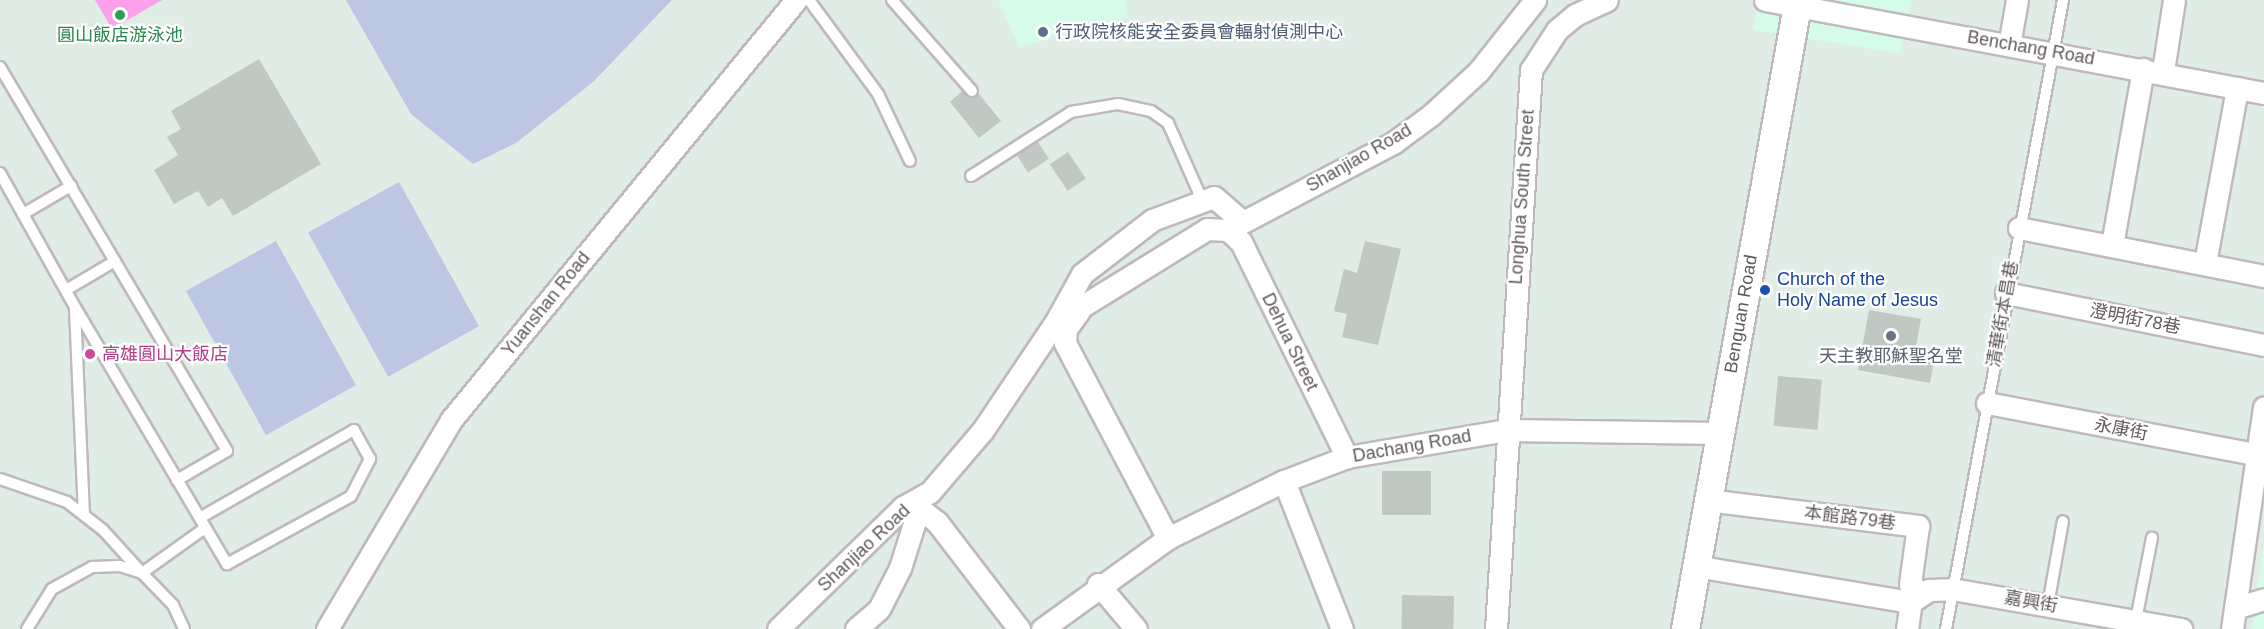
<!DOCTYPE html>
<html>
<head>
<meta charset="utf-8">
<style>
  body { margin:0 }
  #map { position:relative; width:2264px; height:629px; overflow:hidden; background:#e0ece6; font-family:Arial,"Noto Sans TC",sans-serif }
  div>[style] { position:absolute }
  .commercial>* { inset:0; background:#d5fce9 }
  .green>* { inset:0; background:#bdc7e3; transform-origin:0 0 }
  .water>* { inset:0; background:#fba0eb }
  .building>* { inset:0; background:#c0c8c3; transform-origin:0 0 }
  .roads { filter:drop-shadow(2px 0 #bfb8bc) drop-shadow(-2px 0 #bfb8bc) drop-shadow(0 2px #bfb8bc) drop-shadow(0 -2px #bfb8bc) }
  .service>* { height:10px; margin:-5px; padding:0 5px; transform-origin:5px; border-radius:5px; background:#fff }
  .minor>* { height:21px; margin:-10.5px; padding:0 10.5px; transform-origin:10.5px; border-radius:10.5px; background:#fff }
  .tertiary>* { height:27px; margin:-13.5px; padding:0 13.5px; transform-origin:13.5px; border-radius:13.5px; background:#fff }
  .dots>* { width:16px; height:16px; translate:-50% -50%; box-sizing:border-box; border:3px solid #fff; border-radius:50% }
  span { translate:-50% -50%; white-space:nowrap; text-align:center; line-height:1.15; -webkit-text-stroke:4.5px #fff; paint-order:stroke }
  .service-label { font-size:18px; color:#4e5e75 }
  .left { translate:0 -50%; text-align:left }
  .leisure-label { font-size:18px; color:#27864d }
  .street-label { font-size:18px; color:#61595e }
  .transit-label { font-size:18px; color:#164399 }
  .hotel-label { font-size:18px; color:#b23c85 }
  .worship-label { font-size:18px; color:#5b616d }
</style>
</head>
<body>
<div id="map">
  <div class="commercial">
    <i style="clip-path:polygon(998px 0,1125px 0,1128px 17px,1019px 47px)"></i>
    <i style="clip-path:polygon(1759px 0,1911px 0,1900px 53px,1753px 30px)"></i>
    <i style="clip-path:polygon(2264px 542px,2264px 629px,2252px 629px)"></i>
  </div>
  <div class="green">
    <i style="clip-path:polygon(346px 0,672px 0,593px 82px,516px 143px,473px 164px,411px 114px)"></i>
    <i style="left:399px;top:182px;width:165px;height:104px;rotate:61deg"></i>
    <i style="left:276px;top:241px;width:165px;height:103px;rotate:61deg"></i>
  </div>
  <div class="water">
    <i style="clip-path:polygon(95px 0,162px 0,112px 29px)"></i>
  </div>
  <div class="building">
    <i style="clip-path:polygon(259px 59px,321px 164px,233px 216px,222px 198px,208px 207px,198px 191px,174px 204px,154px 170px,178px 155px,167px 137px,181px 129px,171px 111px)"></i>
    <i style="clip-path:polygon(962px 91px,970px 98px,979px 94px,1001px 121px,979px 138px,950px 102px)"></i>
    <i style="left:1038px;top:142px;width:20px;height:25px;rotate:57deg"></i>
    <i style="left:1068px;top:152px;width:32px;height:22px;rotate:56deg"></i>
    <i style="clip-path:polygon(1365px 241px,1401px 249px,1378px 345px,1342px 337px,1347px 314px,1334px 311px,1344px 269px,1357px 273px)"></i>
    <i style="clip-path:polygon(1869px 310px,1921px 319px,1915px 352px,1935px 355px,1930px 383px,1858px 370px)"></i>
    <i style="left:1778px;top:376px;width:44px;height:50px;rotate:5deg"></i>
    <i style="left:1382px;top:471px;width:49px;height:44px"></i>
    <i style="left:1402px;top:595px;width:52px;height:34px;rotate:1deg"></i>
  </div>
  <div class="roads">
    <div class="service">
      <i style="left:809px;top:0;width:117px;rotate:53.7deg"></i>
      <i style="left:878px;top:94px;width:74px;rotate:64.5deg"></i>
      <i style="left:892px;top:0;width:121px;rotate:48.7deg"></i>
      <i style="left:0;top:67px;width:446px;rotate:59.4deg"></i>
      <i style="left:227px;top:451px;width:58px;rotate:149.9deg"></i>
      <i style="left:0;top:173px;width:154px;rotate:60.8deg"></i>
      <i style="left:75px;top:307px;width:299px;rotate:59.4deg"></i>
      <i style="left:227px;top:564px;width:141px;rotate:-28.7deg"></i>
      <i style="left:351px;top:496px;width:42px;rotate:-62.8deg"></i>
      <i style="left:370px;top:459px;width:33px;rotate:-119deg"></i>
      <i style="left:354px;top:430px;width:177px;rotate:150.3deg"></i>
      <i style="left:971px;top:176px;width:119px;rotate:-32.6deg"></i>
      <i style="left:1071px;top:112px;width:48px;rotate:-9.7deg"></i>
      <i style="left:1118px;top:104px;width:34px;rotate:12deg"></i>
      <i style="left:1151px;top:111px;width:21px;rotate:35deg"></i>
      <i style="left:1168px;top:123px;width:86px;rotate:66.1deg"></i>
      <i style="left:23px;top:214px;width:56px;rotate:-30.3deg"></i>
      <i style="left:66px;top:290px;width:57px;rotate:-30.6deg"></i>
      <i style="left:75px;top:309px;width:206px;rotate:87.5deg"></i>
      <i style="left:0;top:479px;width:71px;rotate:18.9deg"></i>
      <i style="left:67px;top:502px;width:46px;rotate:37.9deg"></i>
      <i style="left:103px;top:530px;width:58px;rotate:47.8deg"></i>
      <i style="left:142px;top:573px;width:77px;rotate:-35.5deg"></i>
      <i style="left:2048px;top:605px;width:85px;rotate:-79.9deg"></i>
      <i style="left:2136px;top:620px;width:84px;rotate:-79deg"></i>
      <i style="left:27px;top:629px;width:47px;rotate:-58deg"></i>
      <i style="left:52px;top:589px;width:46px;rotate:-28.8deg"></i>
      <i style="left:92px;top:567px;width:28px;rotate:-2deg"></i>
      <i style="left:120px;top:566px;width:23px;rotate:18deg"></i>
      <i style="left:142px;top:573px;width:45px;rotate:45.9deg"></i>
      <i style="left:173px;top:605px;width:26px;rotate:65deg"></i>
      <i style="left:1946px;top:629px;width:640px;rotate:-79.46deg"></i>
    </div>
    <div class="minor">
      <i style="left:1765px;top:0;width:508px;rotate:10.56deg"></i>
      <i style="left:2009px;top:45px;width:46px;rotate:-79.9deg"></i>
      <i style="left:2163px;top:71px;width:72px;rotate:-81.2deg"></i>
      <i style="left:2019px;top:228px;width:250px;rotate:11.1deg"></i>
      <i style="left:1228px;top:230px;width:187px;rotate:-27.8deg"></i>
      <i style="left:1393px;top:143px;width:47px;rotate:-36.4deg"></i>
      <i style="left:1431px;top:115px;width:64px;rotate:-42.5deg"></i>
      <i style="left:1478px;top:72px;width:92px;rotate:-51.6deg"></i>
      <i style="left:2112px;top:245px;width:179px;rotate:-80deg"></i>
      <i style="left:2205px;top:263px;width:178px;rotate:-79.6deg"></i>
      <i style="left:2006px;top:293px;width:263px;rotate:11.4deg"></i>
      <i style="left:1079px;top:311px;width:22px;rotate:126deg"></i>
      <i style="left:1066px;top:329px;width:14px;rotate:94deg"></i>
      <i style="left:1065px;top:343px;width:221px;rotate:62.2deg"></i>
      <i style="left:1055px;top:323px;width:56px;rotate:-61.1deg"></i>
      <i style="left:1082px;top:274px;width:88px;rotate:-37.6deg"></i>
      <i style="left:1152px;top:220px;width:66px;rotate:-20.4deg"></i>
      <i style="left:1214px;top:197px;width:38px;rotate:41deg"></i>
      <i style="left:1987px;top:403px;width:273px;rotate:10.8deg"></i>
      <i style="left:1284px;top:481px;width:159px;rotate:68.6deg"></i>
      <i style="left:1707px;top:500px;width:213px;rotate:7deg"></i>
      <i style="left:1918px;top:526px;width:59px;rotate:97.9deg"></i>
      <i style="left:1910px;top:584px;width:16px;rotate:38deg"></i>
      <i style="left:903px;top:507px;width:16px;rotate:4deg"></i>
      <i style="left:919px;top:508px;width:23px;rotate:38deg"></i>
      <i style="left:937px;top:522px;width:135px;rotate:52.5deg"></i>
      <i style="left:1695px;top:566px;width:219px;rotate:9.5deg"></i>
      <i style="left:1098px;top:584px;width:59px;rotate:49.8deg"></i>
      <i style="left:2235px;top:608px;width:30px;rotate:-17deg"></i>
      <i style="left:327px;top:629px;width:243px;rotate:-59.3deg"></i>
      <i style="left:451px;top:420px;width:544px;rotate:-50.6deg"></i>
      <i style="left:778px;top:629px;width:175px;rotate:-44.3deg"></i>
      <i style="left:903px;top:507px;width:31px;rotate:-29deg"></i>
      <i style="left:930px;top:492px;width:82px;rotate:-49.5deg"></i>
      <i style="left:983px;top:430px;width:129px;rotate:-56.1deg"></i>
      <i style="left:1055px;top:323px;width:179px;rotate:-31.7deg"></i>
      <i style="left:1207px;top:229px;width:21px;rotate:3deg"></i>
      <i style="left:1228px;top:230px;width:18px;rotate:43deg"></i>
      <i style="left:1241px;top:242px;width:240px;rotate:63.8deg"></i>
      <i style="left:856px;top:629px;width:30px;rotate:-41deg"></i>
      <i style="left:879px;top:609px;width:46px;rotate:-62.9deg"></i>
      <i style="left:900px;top:568px;width:63px;rotate:-72.4deg"></i>
      <i style="left:1042px;top:629px;width:155px;rotate:-35.8deg"></i>
      <i style="left:1168px;top:538px;width:129px;rotate:-26.2deg"></i>
      <i style="left:1284px;top:481px;width:67px;rotate:-20.9deg"></i>
      <i style="left:1347px;top:457px;width:161px;rotate:-9.6deg"></i>
      <i style="left:1506px;top:430px;width:214px;rotate:0.8deg"></i>
      <i style="left:1496px;top:629px;width:560px;rotate:-86.42deg"></i>
      <i style="left:1531px;top:70px;width:48px;rotate:-57deg"></i>
      <i style="left:1557px;top:30px;width:23px;rotate:-40deg"></i>
      <i style="left:1575px;top:15px;width:35px;rotate:-25deg"></i>
      <i style="left:1907px;top:629px;width:27px;rotate:-82deg"></i>
      <i style="left:1911px;top:602px;width:22px;rotate:-34deg"></i>
      <i style="left:1929px;top:590px;width:23px;rotate:-2deg"></i>
      <i style="left:1952px;top:589px;width:233px;rotate:9.9deg"></i>
      <i style="left:2232px;top:629px;width:224px;rotate:-81.8deg"></i>
    </div>
    <div class="tertiary">
      <i style="left:1685px;top:629px;width:639px;rotate:-79.82deg"></i>
    </div>
  </div>
  <div class="dots">
    <i style="left:120px;top:15px;background:#2e9e5b"></i>
    <i style="left:1043px;top:32px;background:#5c6f8a"></i>
    <i style="left:1765px;top:290px;background:#1a4fb4"></i>
    <i style="left:1891px;top:336px;background:#6b7280"></i>
    <i style="left:90px;top:354px;background:#d1479c"></i>
  </div>
  <div class="service-label">
    <span class="left" style="left:1055px;top:32px">行政院核能安全委員會輻射偵測中心</span>
  </div>
  <div class="leisure-label">
    <span style="left:120px;top:35px">圓山飯店游泳池</span>
  </div>
  <div class="street-label">
    <span style="left:2031px;top:48px;rotate:10deg">Benchang Road</span>
    <span style="left:1359px;top:158px;rotate:-30deg">Shanjiao Road</span>
    <span style="left:1522px;top:197px;rotate:-86deg">Longhua South Street</span>
    <span style="left:546px;top:304px;rotate:-51deg">Yuanshan Road</span>
    <span style="left:1741px;top:314px;rotate:-80deg">Benguan Road</span>
    <span style="left:2003px;top:314px;rotate:-80deg">清華街本昌巷</span>
    <span style="left:2135px;top:319px;rotate:11deg">澄明街78巷</span>
    <span style="left:1290px;top:342px;rotate:64deg">Dehua Street</span>
    <span style="left:2121px;top:429px;rotate:11deg">永康街</span>
    <span style="left:1412px;top:446px;rotate:-10deg">Dachang Road</span>
    <span style="left:1850px;top:518px;rotate:7deg">本館路79巷</span>
    <span style="left:864px;top:548px;rotate:-43deg">Shanjiao Road</span>
    <span style="left:2031px;top:602px;rotate:10deg">嘉興街</span>
  </div>
  <div class="transit-label">
    <span class="left" style="left:1777px;top:290px">Church of the<br>Holy Name of Jesus</span>
  </div>
  <div class="hotel-label">
    <span class="left" style="left:102px;top:354px">高雄圓山大飯店</span>
  </div>
  <div class="worship-label">
    <span style="left:1891px;top:356px">天主教耶穌聖名堂</span>
  </div>
</div>
</body>
</html>
